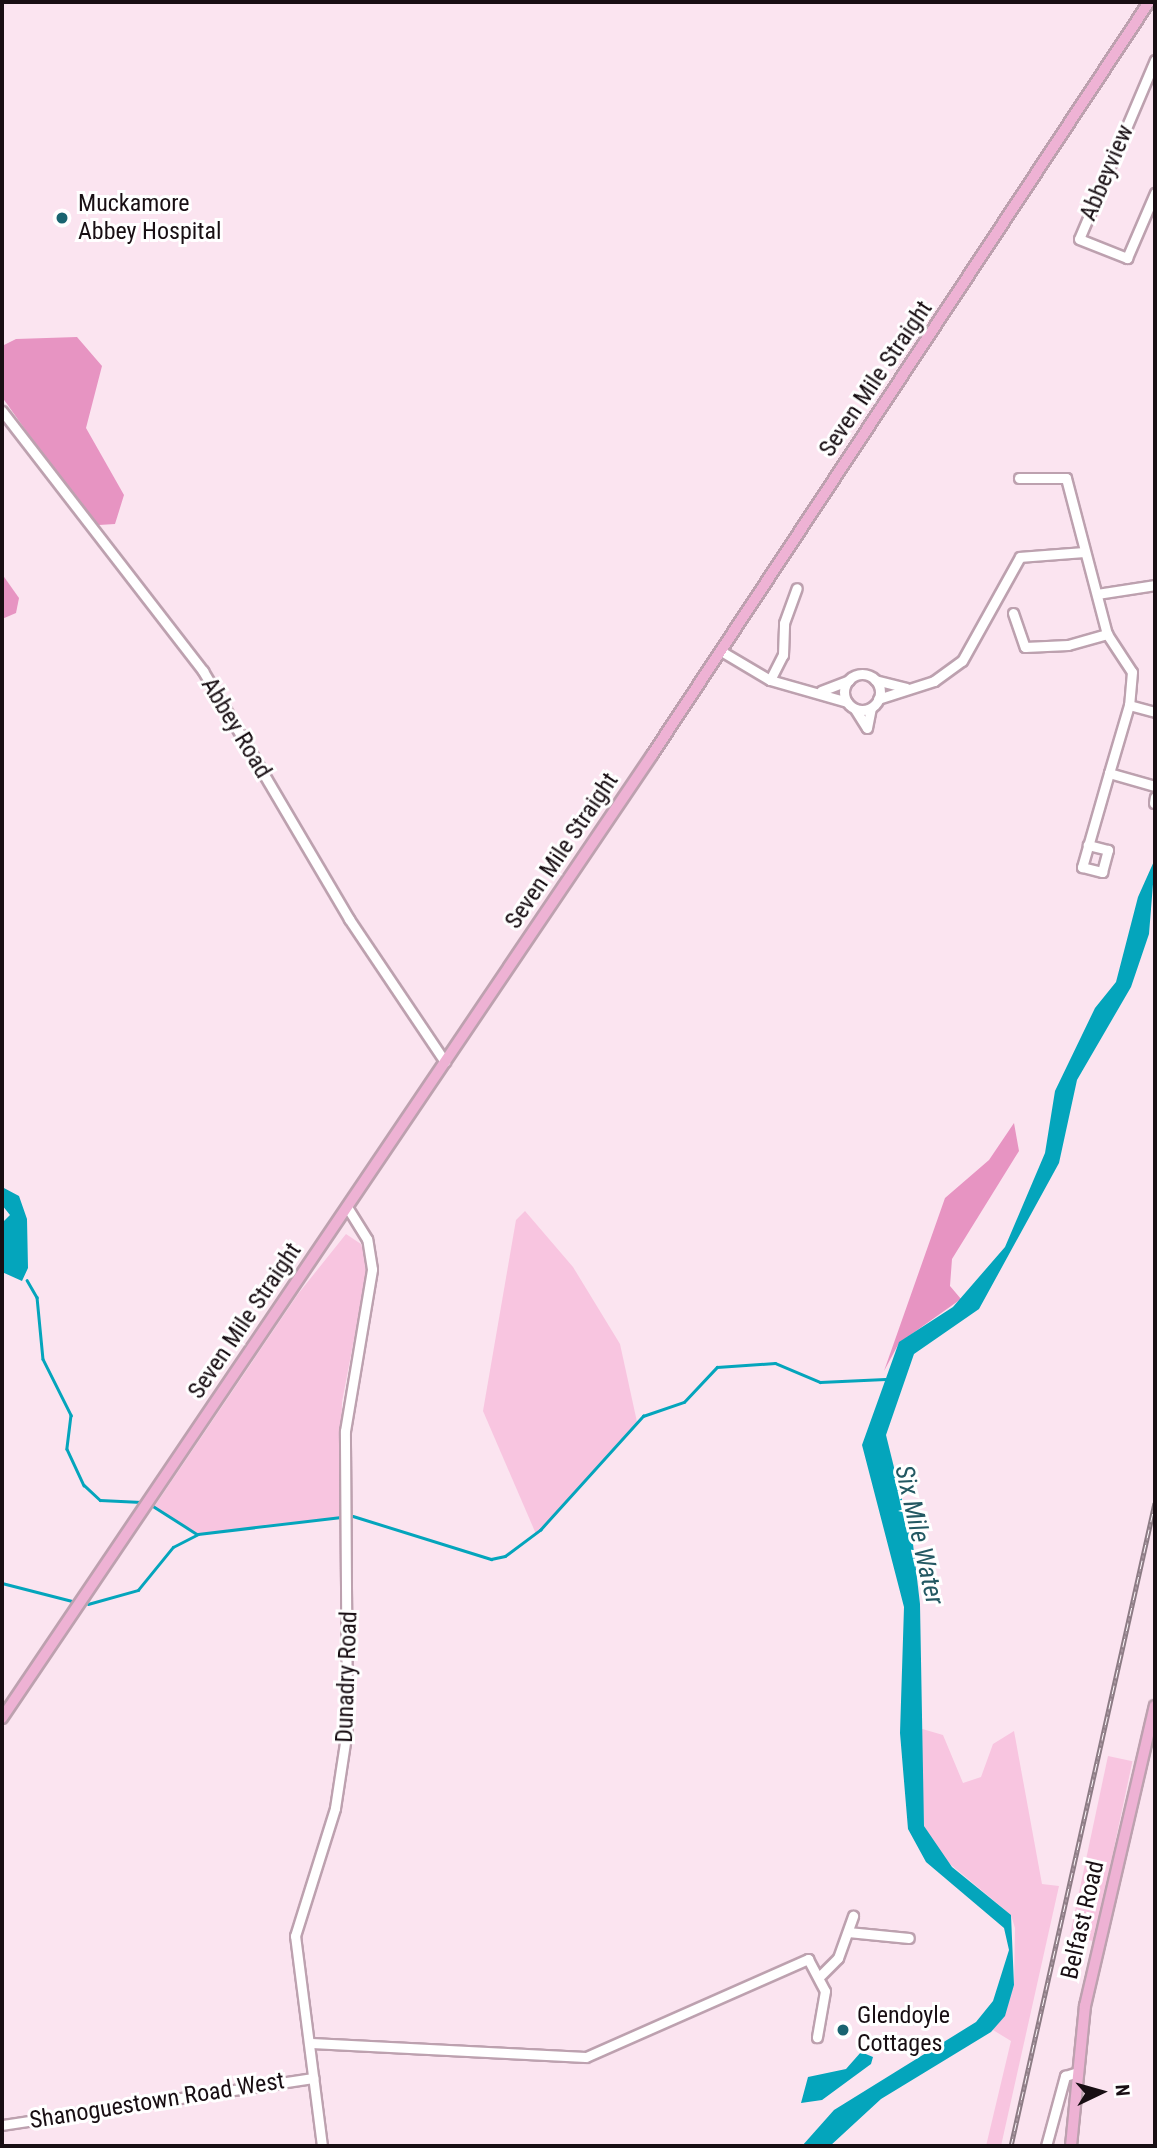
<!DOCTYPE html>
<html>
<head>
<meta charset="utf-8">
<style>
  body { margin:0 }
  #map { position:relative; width:1157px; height:2148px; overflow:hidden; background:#fbe4f0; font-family:"Roboto Condensed",sans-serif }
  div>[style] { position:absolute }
  .green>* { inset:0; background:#f8c5e0; transform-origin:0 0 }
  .forest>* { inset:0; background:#e794c2 }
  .water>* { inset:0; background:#04a5bc }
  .stream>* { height:2.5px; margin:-1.25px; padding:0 1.25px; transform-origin:1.25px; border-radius:1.25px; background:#04a5bc }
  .roads { filter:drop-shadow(2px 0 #bda1af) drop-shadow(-2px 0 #bda1af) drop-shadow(0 2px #bda1af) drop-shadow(0 -2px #bda1af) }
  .minor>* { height:9px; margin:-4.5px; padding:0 4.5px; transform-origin:4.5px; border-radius:4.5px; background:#fff }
  .minor>.ring { margin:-4.5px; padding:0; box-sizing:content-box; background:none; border:9px solid #fff; border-radius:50% }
  .major>* { height:10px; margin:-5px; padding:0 5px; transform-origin:5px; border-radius:5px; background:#eeb2d4 }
  .rail>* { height:5px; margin-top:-2.5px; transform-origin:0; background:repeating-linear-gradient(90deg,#fff 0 8px,#8c7b84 0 16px); box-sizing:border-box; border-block:2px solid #8c7b84 }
  .dots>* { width:19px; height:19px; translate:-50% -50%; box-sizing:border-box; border:4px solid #fff; border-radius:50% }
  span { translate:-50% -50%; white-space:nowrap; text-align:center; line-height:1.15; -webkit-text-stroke:6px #fff; paint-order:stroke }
  .street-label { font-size:24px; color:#180e13 }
  .poi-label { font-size:24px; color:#180e13 }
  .left { translate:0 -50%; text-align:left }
  .water-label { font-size:26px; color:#235862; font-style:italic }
  .frame { position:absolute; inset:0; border:4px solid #180e13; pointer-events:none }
  .north { position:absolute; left:1066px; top:2057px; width:70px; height:70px; -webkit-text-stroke:5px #fff; paint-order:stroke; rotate:85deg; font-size:19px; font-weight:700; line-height:28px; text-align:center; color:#180e13 }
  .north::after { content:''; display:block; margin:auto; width:24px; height:32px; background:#180e13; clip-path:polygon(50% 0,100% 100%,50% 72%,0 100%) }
</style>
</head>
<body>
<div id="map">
  <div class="green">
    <i style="clip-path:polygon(525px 1211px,573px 1267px,620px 1344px,637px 1422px,536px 1534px,483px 1411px,516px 1220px)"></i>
    <i style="clip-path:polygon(346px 1234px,361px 1244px,368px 1266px,342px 1402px,340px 1517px,197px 1534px,154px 1507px,298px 1294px)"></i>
    <i style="clip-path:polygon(919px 1728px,943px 1735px,963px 1783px,981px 1777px,993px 1744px,1014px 1731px,1042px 1884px,1059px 1886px,1001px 2146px,986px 2146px,1011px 2041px,993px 2030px,1014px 1985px,1015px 1928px,1011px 1915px,944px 1859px,924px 1826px)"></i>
    <i style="left:1108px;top:1756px;width:25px;height:184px;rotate:12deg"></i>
  </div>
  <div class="forest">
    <i style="clip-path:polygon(77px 337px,102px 366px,86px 428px,124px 495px,115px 524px,99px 525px,86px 515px,2px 397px,2px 346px,16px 339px)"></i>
    <i style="clip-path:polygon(2px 574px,19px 598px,16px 613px,2px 619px)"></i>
    <i style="clip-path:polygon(1014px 1123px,1019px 1151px,952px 1259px,950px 1286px,961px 1299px,899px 1343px,884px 1371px,945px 1198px,989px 1160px)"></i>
  </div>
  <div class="water">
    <i style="clip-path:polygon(1155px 859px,1149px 934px,1131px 987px,1077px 1080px,1059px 1163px,979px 1309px,914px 1354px,886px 1435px,913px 1544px,920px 1604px,924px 1826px,952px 1867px,1011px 1915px,1014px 1985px,1005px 2016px,991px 2032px,881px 2099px,830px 2146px,802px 2146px,834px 2110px,976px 2022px,993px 2001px,1009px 1950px,1004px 1928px,926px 1862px,908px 1829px,900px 1733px,904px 1607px,862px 1445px,899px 1342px,953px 1307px,1005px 1247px,1045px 1153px,1055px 1091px,1095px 1008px,1116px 982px,1138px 897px)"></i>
    <i style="clip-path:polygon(2px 1187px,19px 1196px,27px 1219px,28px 1268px,22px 1281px,2px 1272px,2px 1223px,10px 1215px,2px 1205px)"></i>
    <i style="clip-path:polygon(861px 2052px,873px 2057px,871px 2064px,822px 2100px,801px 2103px,808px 2077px,846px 2069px)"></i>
  </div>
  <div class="stream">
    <i style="left:27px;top:1280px;width:20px;rotate:60deg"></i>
    <i style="left:37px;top:1297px;width:62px;rotate:84.5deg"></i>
    <i style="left:43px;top:1359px;width:63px;rotate:63.4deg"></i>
    <i style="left:71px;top:1415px;width:34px;rotate:97deg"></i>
    <i style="left:67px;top:1449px;width:40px;rotate:65deg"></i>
    <i style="left:84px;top:1485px;width:22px;rotate:43deg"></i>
    <i style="left:100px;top:1500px;width:41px;rotate:2.8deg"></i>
    <i style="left:153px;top:1506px;width:52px;rotate:32.5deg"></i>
    <i style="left:353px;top:1516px;width:145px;rotate:17.3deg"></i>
    <i style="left:491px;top:1559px;width:14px;rotate:-12deg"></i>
    <i style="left:505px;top:1556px;width:44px;rotate:-36.6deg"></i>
    <i style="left:540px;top:1530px;width:154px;rotate:-47.9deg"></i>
    <i style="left:643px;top:1416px;width:43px;rotate:-18.9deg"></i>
    <i style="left:684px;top:1402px;width:48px;rotate:-46.7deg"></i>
    <i style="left:717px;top:1367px;width:58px;rotate:-3.9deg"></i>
    <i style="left:775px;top:1363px;width:49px;rotate:22.9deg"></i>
    <i style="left:820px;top:1382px;width:65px;rotate:-2.6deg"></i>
    <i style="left:2px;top:1583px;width:72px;rotate:14.4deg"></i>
    <i style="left:88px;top:1604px;width:52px;rotate:-15.6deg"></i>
    <i style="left:138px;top:1590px;width:55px;rotate:-50.9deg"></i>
    <i style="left:173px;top:1547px;width:28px;rotate:-27deg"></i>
    <i style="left:198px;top:1534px;width:144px;rotate:-6.8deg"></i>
  </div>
  <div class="roads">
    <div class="minor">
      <i style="left:1155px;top:60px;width:194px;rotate:113deg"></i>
      <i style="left:1079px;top:239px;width:52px;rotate:21.6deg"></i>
      <i style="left:1127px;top:258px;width:71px;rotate:-66.7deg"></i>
      <i style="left:2px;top:411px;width:329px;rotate:52.3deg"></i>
      <i style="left:203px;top:671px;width:288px;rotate:59.5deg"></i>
      <i style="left:349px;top:919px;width:172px;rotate:56.1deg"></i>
      <i style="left:1019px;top:478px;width:47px"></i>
      <i style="left:1066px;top:478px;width:161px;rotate:75.3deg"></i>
      <i style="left:1107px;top:634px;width:45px;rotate:56.7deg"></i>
      <i style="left:1132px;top:672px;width:33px;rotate:95deg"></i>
      <i style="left:1129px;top:705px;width:71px;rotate:106.4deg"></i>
      <i style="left:1109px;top:773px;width:98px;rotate:106deg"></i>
      <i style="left:1082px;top:867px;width:21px;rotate:14deg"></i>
      <i style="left:1102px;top:872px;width:23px;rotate:-75deg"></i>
      <i style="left:1108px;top:850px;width:21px;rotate:-166deg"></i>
      <i style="left:1097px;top:594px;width:59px;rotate:-8.8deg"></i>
      <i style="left:1013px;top:613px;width:36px;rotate:71deg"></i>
      <i style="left:1025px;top:647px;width:43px;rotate:-2.7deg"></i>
      <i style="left:1068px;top:645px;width:41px;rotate:-15.8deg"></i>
      <i style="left:721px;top:651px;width:57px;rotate:30.6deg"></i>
      <i style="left:770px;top:680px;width:80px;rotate:15.9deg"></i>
      <i class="ring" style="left:844px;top:674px;width:27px;height:27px"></i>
      <i style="left:770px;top:680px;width:28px;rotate:-63deg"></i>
      <i style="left:783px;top:655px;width:32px;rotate:-88deg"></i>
      <i style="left:784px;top:623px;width:37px;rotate:-70deg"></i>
      <i style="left:875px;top:680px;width:32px;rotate:14deg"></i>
      <i style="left:821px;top:691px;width:30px;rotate:-21deg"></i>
      <i style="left:878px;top:699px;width:59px;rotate:-17.8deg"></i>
      <i style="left:934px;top:681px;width:34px;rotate:-36deg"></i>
      <i style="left:962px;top:661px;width:119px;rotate:-60.9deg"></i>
      <i style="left:1020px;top:557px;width:63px;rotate:-4.5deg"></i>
      <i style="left:1129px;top:705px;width:27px;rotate:15deg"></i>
      <i style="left:855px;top:709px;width:22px;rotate:58deg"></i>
      <i style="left:867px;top:728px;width:20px;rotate:-79deg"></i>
      <i style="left:1109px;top:773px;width:48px;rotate:15.8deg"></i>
      <i style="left:1154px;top:803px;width:6px;rotate:-81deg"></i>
      <i style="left:848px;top:1932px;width:61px;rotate:5.6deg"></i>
      <i style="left:821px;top:1975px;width:24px;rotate:-45deg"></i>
      <i style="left:838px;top:1958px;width:45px;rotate:-70.3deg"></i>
      <i style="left:311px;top:2043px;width:275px;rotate:2.9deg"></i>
      <i style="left:586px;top:2057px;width:243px;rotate:-23.8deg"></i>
      <i style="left:808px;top:1959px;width:36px;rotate:62deg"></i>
      <i style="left:825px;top:1991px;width:47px;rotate:99.9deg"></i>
      <i style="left:2px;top:2125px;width:315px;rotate:-8.6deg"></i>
      <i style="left:322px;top:2146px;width:212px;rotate:-97.3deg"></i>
      <i style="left:295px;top:1936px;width:134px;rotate:-72.6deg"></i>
      <i style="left:335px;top:1808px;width:79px;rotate:-81.3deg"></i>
      <i style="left:347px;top:1730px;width:299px;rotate:-90.4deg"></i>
      <i style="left:345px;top:1431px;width:164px;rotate:-80.5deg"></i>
      <i style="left:372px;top:1269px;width:30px;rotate:-99deg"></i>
      <i style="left:367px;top:1239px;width:36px;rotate:-122deg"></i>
      <i style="left:1046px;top:2146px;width:73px;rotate:-74.8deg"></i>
      <i style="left:1065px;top:2076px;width:10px;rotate:-17deg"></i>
    </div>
    <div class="major">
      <i style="left:2px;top:1718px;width:1162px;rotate:-55.98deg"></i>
      <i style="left:652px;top:755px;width:902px;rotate:-56.57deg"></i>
      <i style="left:1071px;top:2146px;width:141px;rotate:-84.3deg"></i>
      <i style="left:1085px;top:2006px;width:308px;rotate:-76.9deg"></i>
    </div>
  </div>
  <div class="rail">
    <i style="left:1011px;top:2146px;width:659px;rotate:-77.38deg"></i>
  </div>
  <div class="dots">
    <i style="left:62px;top:218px;background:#196370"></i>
    <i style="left:843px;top:2030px;background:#196370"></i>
  </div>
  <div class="street-label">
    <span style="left:1107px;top:173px;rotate:-67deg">Abbeyview</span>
    <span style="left:876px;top:379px;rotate:-56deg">Seven Mile Straight</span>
    <span style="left:236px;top:728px;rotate:59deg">Abbey Road</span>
    <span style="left:562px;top:851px;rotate:-56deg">Seven Mile Straight</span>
    <span style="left:245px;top:1321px;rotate:-56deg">Seven Mile Straight</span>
    <span style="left:347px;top:1677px;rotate:-88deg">Dunadry Road</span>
    <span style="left:1083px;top:1920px;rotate:-77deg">Belfast Road</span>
    <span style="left:157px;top:2101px;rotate:-9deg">Shanoguestown Road West</span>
  </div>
  <div class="poi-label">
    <span class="left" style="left:78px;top:218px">Muckamore<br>Abbey Hospital</span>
    <span class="left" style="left:857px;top:2030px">Glendoyle<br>Cottages</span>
  </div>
  <div class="water-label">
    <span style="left:919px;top:1535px;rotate:77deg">Six Mile Water</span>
  </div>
  <div class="frame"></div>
  <div class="north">N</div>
</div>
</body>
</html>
